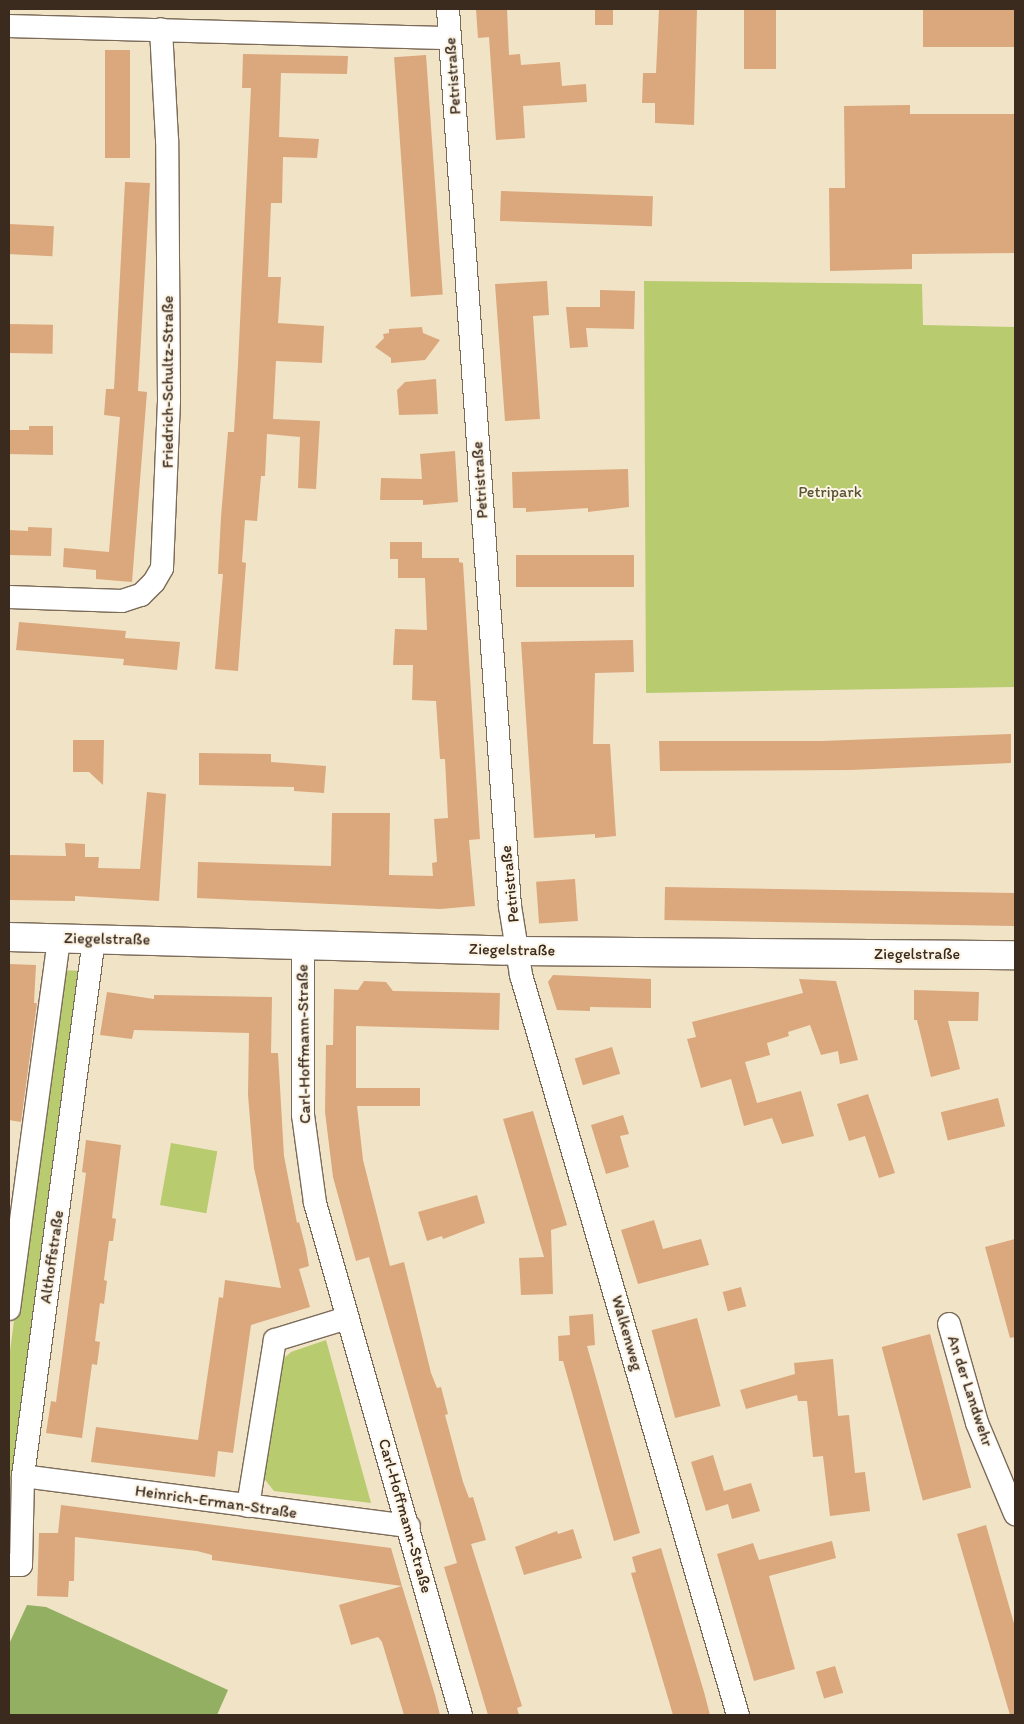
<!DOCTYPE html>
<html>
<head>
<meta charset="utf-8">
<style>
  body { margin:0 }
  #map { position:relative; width:1024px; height:1724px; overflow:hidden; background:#f1e3c6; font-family:Itim,sans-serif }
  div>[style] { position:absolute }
  .green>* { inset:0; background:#b8cb6f; transform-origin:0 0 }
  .forest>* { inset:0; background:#92af62 }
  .building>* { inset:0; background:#dba77c; transform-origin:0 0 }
  .roads { filter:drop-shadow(1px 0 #7b6b59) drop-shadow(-1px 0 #7b6b59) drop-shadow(0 1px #7b6b59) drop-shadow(0 -1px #7b6b59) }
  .minor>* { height:22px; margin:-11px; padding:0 11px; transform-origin:11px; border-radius:11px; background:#fff }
  .tertiary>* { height:28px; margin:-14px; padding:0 14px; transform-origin:14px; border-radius:14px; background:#fff }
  span { translate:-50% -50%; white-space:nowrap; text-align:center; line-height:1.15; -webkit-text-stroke:4px #fcf5e5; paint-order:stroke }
  .street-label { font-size:16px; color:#3b2a1e }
  .park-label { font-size:16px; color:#5a5232 }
  .frame { position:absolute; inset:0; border:10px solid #3b2a1e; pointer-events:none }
</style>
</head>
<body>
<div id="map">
  <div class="green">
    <i style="clip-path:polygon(644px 281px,922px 284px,923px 325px,1015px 327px,1015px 687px,646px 693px)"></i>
    <i style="clip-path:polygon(60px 970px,84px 971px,11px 1548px,9px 1359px)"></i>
    <i style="left:171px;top:1143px;width:47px;height:63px;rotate:10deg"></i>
    <i style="clip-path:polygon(326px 1340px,371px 1503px,274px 1491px,262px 1476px,280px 1362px,291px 1352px)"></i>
  </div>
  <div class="forest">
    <i style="clip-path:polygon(27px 1605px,46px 1607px,228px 1690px,217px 1715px,9px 1715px,9px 1644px)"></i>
  </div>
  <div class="building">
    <i style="clip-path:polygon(476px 9px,507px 9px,509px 55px,520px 54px,521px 65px,560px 62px,562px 86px,586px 84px,587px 102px,523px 106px,525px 138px,496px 140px,489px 37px,478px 38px)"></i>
    <i style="left:595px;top:9px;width:18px;height:16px"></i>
    <i style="clip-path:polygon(659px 9px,697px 9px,694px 125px,655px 123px,655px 103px,642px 103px,643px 73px,656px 73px)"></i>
    <i style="left:744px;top:9px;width:32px;height:60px"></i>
    <i style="left:923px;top:9px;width:92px;height:38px"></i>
    <i style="left:105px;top:50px;width:25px;height:108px"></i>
    <i style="clip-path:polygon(243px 54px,348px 56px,347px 74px,281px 73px,279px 137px,319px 139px,317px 158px,283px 157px,282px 203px,271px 203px,268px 277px,281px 277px,278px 323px,324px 326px,322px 363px,276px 361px,273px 419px,320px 421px,316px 489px,298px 488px,300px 437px,267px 434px,265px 476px,261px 476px,257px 521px,245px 520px,242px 562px,246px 563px,238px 671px,215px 669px,223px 574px,218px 574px,221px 517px,228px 432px,234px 432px,238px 365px,251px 88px,242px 88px)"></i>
    <i style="left:426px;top:55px;width:240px;height:32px;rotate:86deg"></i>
    <i style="clip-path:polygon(910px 105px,910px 114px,1015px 114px,1015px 253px,912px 254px,912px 269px,830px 271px,829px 188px,845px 188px,844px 106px)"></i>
    <i style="clip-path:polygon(125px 182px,150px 183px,138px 391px,147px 392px,132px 582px,96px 579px,96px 570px,63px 567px,64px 548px,109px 552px,120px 417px,104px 415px,106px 389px,114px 389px)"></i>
    <i style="left:501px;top:191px;width:152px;height:30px;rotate:2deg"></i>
    <i style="left:9px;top:224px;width:45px;height:30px;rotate:3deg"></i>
    <i style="clip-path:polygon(547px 281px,549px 315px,533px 316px,540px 419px,505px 421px,495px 284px)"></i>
    <i style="clip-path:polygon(600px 290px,635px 291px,634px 329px,586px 328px,588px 347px,570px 348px,566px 307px,600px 307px)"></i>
    <i style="left:9px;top:324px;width:44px;height:29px;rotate:1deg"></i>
    <i style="clip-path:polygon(422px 327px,423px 333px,440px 340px,425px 360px,391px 363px,391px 358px,375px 347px,384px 338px,383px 334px,389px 333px,389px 329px)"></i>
    <i style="clip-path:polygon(436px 379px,438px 414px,399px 415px,397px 390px,405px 382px)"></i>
    <i style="clip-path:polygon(29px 426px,53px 426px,53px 455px,9px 454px,9px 430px,29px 430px)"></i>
    <i style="clip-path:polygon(455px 451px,458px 502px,423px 505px,423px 500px,380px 500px,381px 478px,422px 479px,420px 454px)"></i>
    <i style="clip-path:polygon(628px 469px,629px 507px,588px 512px,588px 508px,526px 512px,526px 508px,513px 508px,512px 472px)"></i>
    <i style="clip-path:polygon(28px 527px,52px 528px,51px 556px,9px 555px,9px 530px,28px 531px)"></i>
    <i style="clip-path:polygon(390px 542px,422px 542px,422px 558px,459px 558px,459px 562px,463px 563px,480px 839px,469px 840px,475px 906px,440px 909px,197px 898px,198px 862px,331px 866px,332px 813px,390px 813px,389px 875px,433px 876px,432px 863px,437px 862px,434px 819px,448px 818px,445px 759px,440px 759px,436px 701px,412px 700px,413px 665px,393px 665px,395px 629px,427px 630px,425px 578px,398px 578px,398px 559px,390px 559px)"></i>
    <i style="left:634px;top:555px;width:32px;height:118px;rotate:90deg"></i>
    <i style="clip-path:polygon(19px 622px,126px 631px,125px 638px,180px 642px,177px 670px,123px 665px,124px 659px,16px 650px)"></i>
    <i style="clip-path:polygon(633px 640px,634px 672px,595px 673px,593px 744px,610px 744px,616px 836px,595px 838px,595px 834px,534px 838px,521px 642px)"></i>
    <i style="clip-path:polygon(1011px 734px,1011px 763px,851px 770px,660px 771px,659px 741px,821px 741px)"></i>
    <i style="clip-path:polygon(73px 740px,104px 740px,103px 785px,89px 772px,73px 772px)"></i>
    <i style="clip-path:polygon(199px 753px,271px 754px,271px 762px,326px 766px,324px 793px,294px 791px,294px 787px,199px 785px)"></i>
    <i style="clip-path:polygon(147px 792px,166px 794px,159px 901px,75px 896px,75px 901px,9px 900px,9px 855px,66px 856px,65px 843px,85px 844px,85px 857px,99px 857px,98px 868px,140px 869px)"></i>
    <i style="left:575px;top:879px;width:42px;height:39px;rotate:86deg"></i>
    <i style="left:665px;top:887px;width:350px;height:33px;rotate:1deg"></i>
    <i style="clip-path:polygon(9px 964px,36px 965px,34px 1003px,37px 1003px,21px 1122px,9px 1120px)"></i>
    <i style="clip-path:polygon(553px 975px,651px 979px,651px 1008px,590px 1007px,590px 1011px,557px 1010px,548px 982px)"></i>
    <i style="clip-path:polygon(799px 979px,836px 981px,858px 1060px,840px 1064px,838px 1051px,821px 1055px,810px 1025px,788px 1032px,789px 1036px,767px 1043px,770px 1055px,745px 1062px,757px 1103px,801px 1091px,814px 1136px,782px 1144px,772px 1118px,744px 1126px,731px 1079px,701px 1088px,687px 1039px,696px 1037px,692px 1022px,803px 993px)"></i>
    <i style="clip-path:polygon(364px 981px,386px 982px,393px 991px,500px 993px,499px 1030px,356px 1026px,356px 1088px,420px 1088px,420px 1106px,357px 1106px,363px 1160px,390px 1266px,404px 1262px,431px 1373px,437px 1388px,441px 1387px,448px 1414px,445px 1415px,463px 1482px,469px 1498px,473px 1497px,486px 1540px,471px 1544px,522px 1706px,517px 1708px,519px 1715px,488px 1715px,444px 1567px,457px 1563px,369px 1257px,356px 1261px,333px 1177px,325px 1112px,326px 1045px,333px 1045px,334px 989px,358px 990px)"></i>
    <i style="clip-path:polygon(914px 990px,979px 992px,978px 1021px,948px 1021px,960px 1069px,931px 1077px,917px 1020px,914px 1020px)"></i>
    <i style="clip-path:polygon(107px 992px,154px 999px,154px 995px,272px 997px,271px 1053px,278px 1053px,284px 1156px,297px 1223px,299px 1222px,306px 1249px,309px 1266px,299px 1269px,310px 1307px,251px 1325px,233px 1453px,218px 1451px,215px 1477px,91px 1462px,96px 1427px,198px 1440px,219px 1297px,223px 1298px,225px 1280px,281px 1288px,254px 1168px,248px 1095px,249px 1033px,134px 1030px,132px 1039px,100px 1035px)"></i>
    <i style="left:612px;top:1047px;width:28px;height:39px;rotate:73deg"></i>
    <i style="clip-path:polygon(868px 1094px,895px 1173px,879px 1178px,865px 1136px,849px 1141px,837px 1104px)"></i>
    <i style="left:998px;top:1098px;width:29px;height:59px;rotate:76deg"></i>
    <i style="clip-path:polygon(533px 1111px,567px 1225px,551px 1230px,553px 1294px,521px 1295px,519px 1258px,544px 1257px,503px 1119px)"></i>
    <i style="clip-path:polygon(623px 1115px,629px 1134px,620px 1136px,629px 1167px,606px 1174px,591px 1125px)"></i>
    <i style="clip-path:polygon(86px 1140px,121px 1145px,112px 1218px,116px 1219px,113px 1241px,109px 1241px,104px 1280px,107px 1281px,104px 1304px,100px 1303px,95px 1341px,100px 1342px,97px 1365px,92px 1364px,82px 1438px,46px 1433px,51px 1401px,56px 1402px,86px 1173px,82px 1172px)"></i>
    <i style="clip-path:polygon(477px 1195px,485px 1223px,443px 1239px,442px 1236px,427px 1241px,418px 1212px)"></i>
    <i style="clip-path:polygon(654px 1220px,663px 1249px,701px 1239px,709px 1265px,638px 1284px,621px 1230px)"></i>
    <i style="clip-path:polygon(1015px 1239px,1015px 1337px,1010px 1338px,985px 1247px)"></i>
    <i style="left:741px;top:1287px;width:20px;height:19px;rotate:75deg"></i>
    <i style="clip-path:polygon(593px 1314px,595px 1345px,587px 1346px,640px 1533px,614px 1541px,563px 1361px,559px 1361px,558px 1336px,570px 1335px,569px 1316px)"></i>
    <i style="left:697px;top:1318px;width:91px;height:47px;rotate:75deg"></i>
    <i style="left:930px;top:1334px;width:159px;height:50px;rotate:75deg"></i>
    <i style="clip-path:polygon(833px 1359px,838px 1416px,849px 1415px,855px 1473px,865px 1472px,870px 1511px,830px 1516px,823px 1456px,813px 1457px,807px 1401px,798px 1401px,797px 1395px,746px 1409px,740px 1390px,795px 1374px,794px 1363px)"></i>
    <i style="clip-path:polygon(713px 1455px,724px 1491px,751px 1483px,760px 1511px,732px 1519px,728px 1504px,706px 1511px,691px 1462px)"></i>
    <i style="clip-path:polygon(61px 1505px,391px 1548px,402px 1586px,212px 1560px,212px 1555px,197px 1551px,75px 1537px,74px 1581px,69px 1581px,68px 1597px,37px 1596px,39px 1533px,58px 1533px)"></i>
    <i style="clip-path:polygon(986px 1525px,1015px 1627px,1015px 1715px,1010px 1715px,957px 1534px)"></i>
    <i style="clip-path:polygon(573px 1529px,582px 1558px,524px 1575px,515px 1547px,557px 1531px,558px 1534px)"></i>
    <i style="clip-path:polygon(832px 1541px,836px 1558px,769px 1576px,795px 1669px,754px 1681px,717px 1554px,753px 1543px,759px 1560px)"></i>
    <i style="clip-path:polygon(661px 1548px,704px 1692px,710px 1715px,673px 1715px,631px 1573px,636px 1572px,632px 1557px)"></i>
    <i style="clip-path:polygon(402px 1586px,435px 1695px,440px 1715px,404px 1715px,382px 1642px,378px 1637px,351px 1645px,339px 1605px)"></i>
    <i style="left:835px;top:1666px;width:28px;height:20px;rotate:73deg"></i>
  </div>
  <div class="roads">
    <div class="minor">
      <i style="left:448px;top:9px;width:899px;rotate:86.05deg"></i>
      <i style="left:510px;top:906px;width:70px;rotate:80.9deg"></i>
      <i style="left:521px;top:975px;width:771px;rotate:73.66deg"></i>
      <i style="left:9px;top:26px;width:441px;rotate:1.6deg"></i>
      <i style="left:9px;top:597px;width:113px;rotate:2deg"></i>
      <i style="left:122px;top:601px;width:20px;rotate:-18deg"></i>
      <i style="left:141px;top:595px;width:18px;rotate:-45deg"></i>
      <i style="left:154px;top:582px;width:16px;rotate:-60deg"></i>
      <i style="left:162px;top:568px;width:168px;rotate:-87.6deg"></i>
      <i style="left:169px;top:400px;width:260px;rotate:-90.4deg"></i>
      <i style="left:167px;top:140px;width:111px;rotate:-93.1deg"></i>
      <i style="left:303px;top:944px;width:171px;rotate:90deg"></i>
      <i style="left:303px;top:1115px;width:89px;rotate:82.2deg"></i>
      <i style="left:315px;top:1203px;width:532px;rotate:74.08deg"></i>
      <i style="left:9px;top:1309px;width:374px;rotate:-82.3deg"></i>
      <i style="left:949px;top:1324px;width:103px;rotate:74.2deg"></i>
      <i style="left:977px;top:1423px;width:99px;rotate:67.3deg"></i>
      <i style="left:23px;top:1476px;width:389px;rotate:7.4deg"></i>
      <i style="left:248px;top:1506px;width:168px;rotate:-80.8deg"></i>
      <i style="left:275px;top:1340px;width:75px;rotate:-17deg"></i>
      <i style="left:9px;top:1565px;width:12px"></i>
      <i style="left:21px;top:1565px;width:89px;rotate:-88.7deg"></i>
      <i style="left:23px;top:1476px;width:542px;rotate:-82.47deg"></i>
    </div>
    <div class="tertiary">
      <i style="left:9px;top:937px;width:510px;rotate:1.57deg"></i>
      <i style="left:519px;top:951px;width:496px;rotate:0.5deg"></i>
    </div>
  </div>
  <div class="street-label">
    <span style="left:453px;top:76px;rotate:-94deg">Petristraße</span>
    <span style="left:168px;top:382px;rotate:-90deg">Friedrich-Schultz-Straße</span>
    <span style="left:480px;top:480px;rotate:-94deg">Petristraße</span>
    <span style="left:510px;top:884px;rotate:-96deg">Petristraße</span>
    <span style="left:107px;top:939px;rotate:1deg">Ziegelstraße</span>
    <span style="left:512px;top:950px;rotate:1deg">Ziegelstraße</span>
    <span style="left:917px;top:954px">Ziegelstraße</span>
    <span style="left:304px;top:1044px;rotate:-91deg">Carl-Hoffmann-Straße</span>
    <span style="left:52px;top:1257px;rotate:-82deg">Althoffstraße</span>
    <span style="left:627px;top:1333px;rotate:74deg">Walkenweg</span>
    <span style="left:970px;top:1391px;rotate:72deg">An der Landwehr</span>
    <span style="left:216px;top:1502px;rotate:8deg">Heinrich-Erman-Straße</span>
    <span style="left:405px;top:1516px;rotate:74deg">Carl-Hoffmann-Straße</span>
  </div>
  <div class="park-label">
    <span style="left:830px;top:492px">Petripark</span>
  </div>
  <div class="frame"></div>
</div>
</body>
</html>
